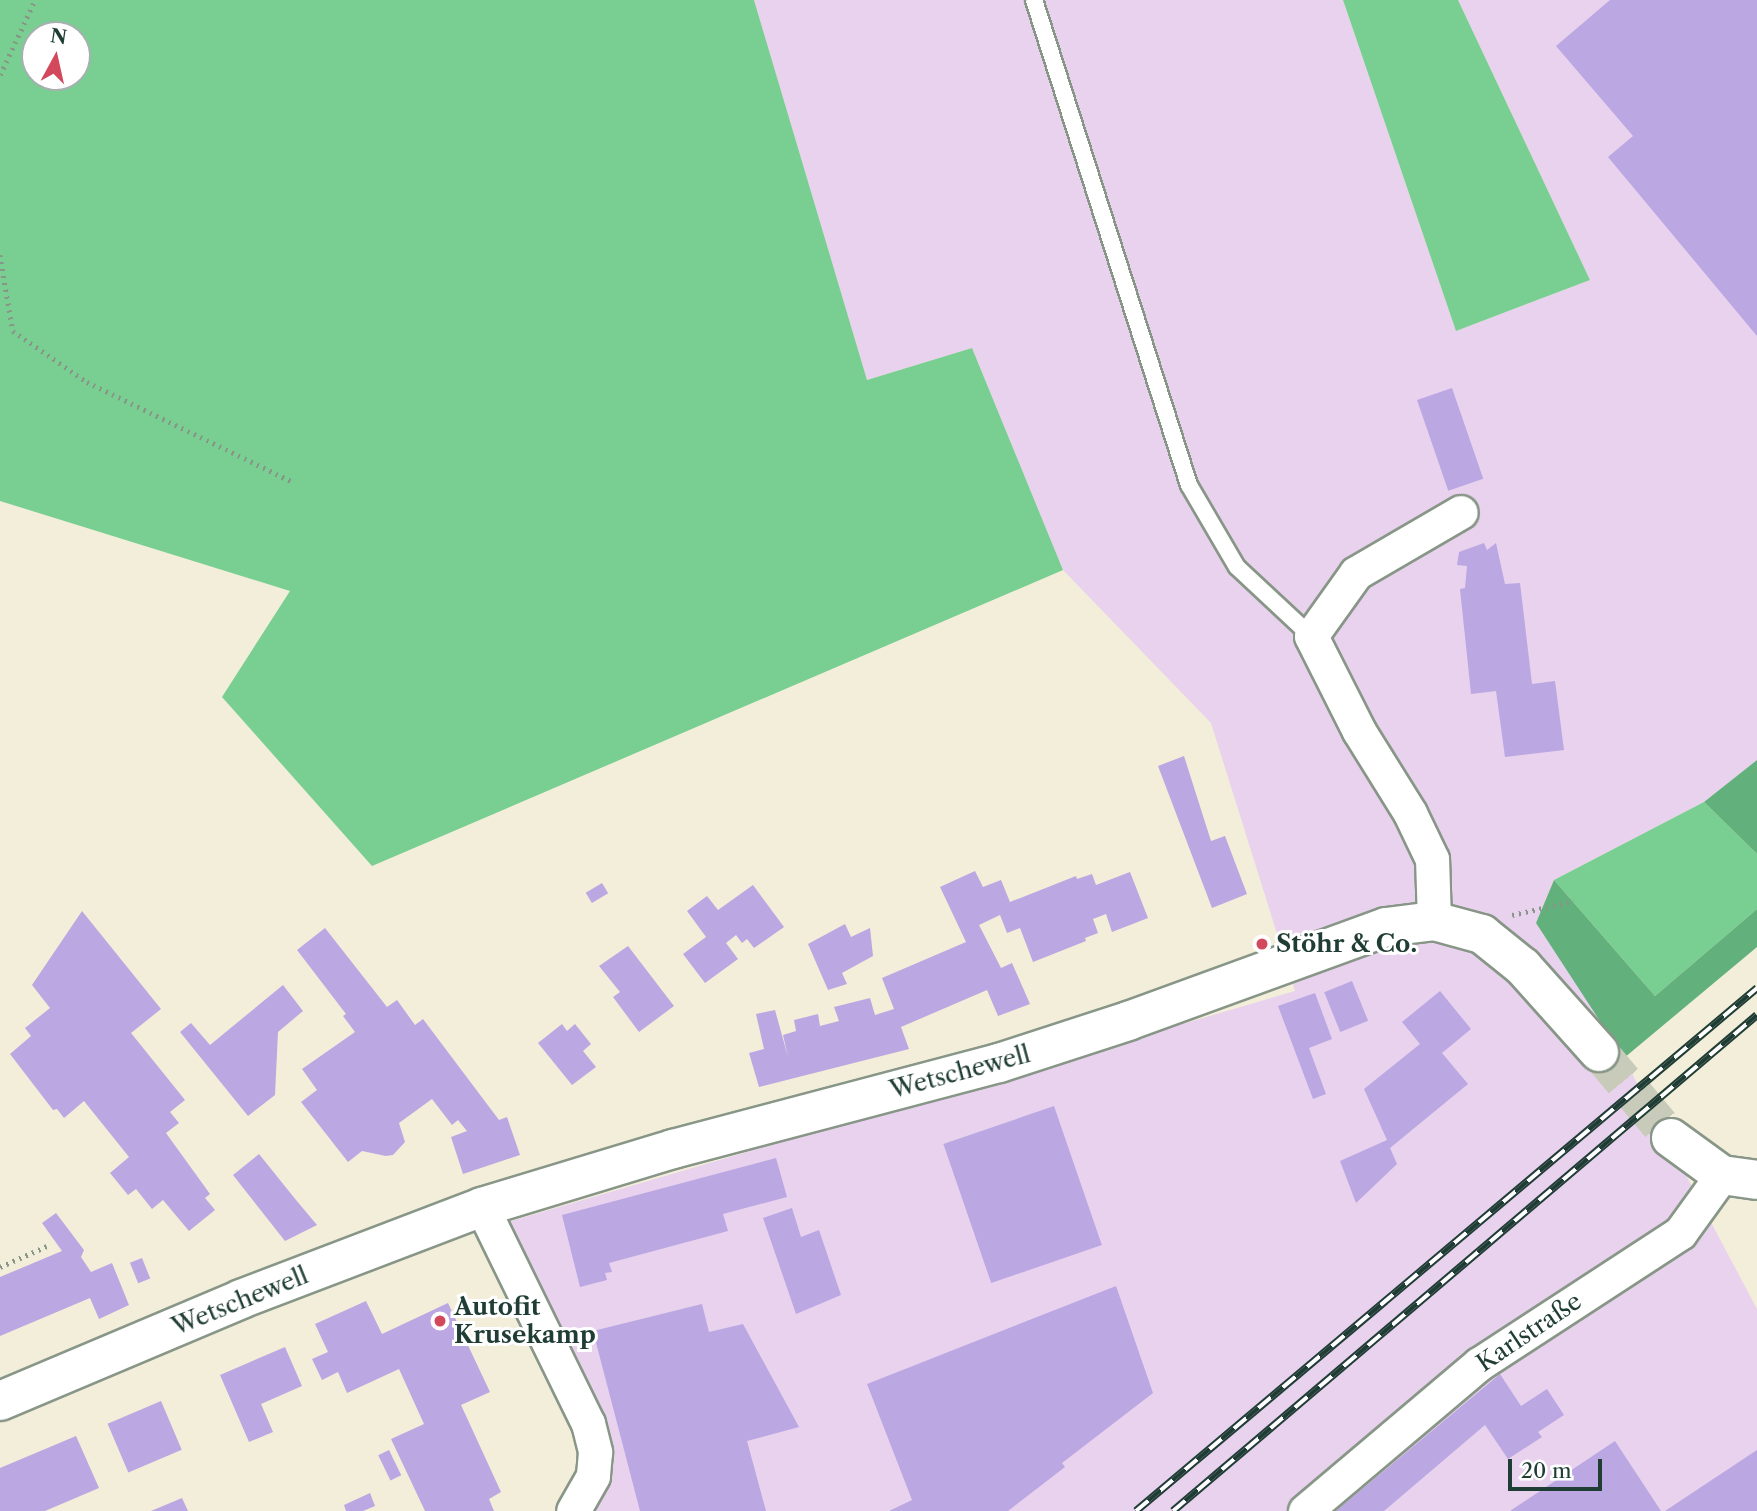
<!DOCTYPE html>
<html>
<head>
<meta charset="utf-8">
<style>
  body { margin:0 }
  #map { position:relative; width:1757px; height:1511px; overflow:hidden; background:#f2eeda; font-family:"Libre Caslon Text",serif }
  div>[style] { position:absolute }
  .built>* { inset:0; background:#e8d2ee }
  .green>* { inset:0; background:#79ce92 }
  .forest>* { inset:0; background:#62b17c }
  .building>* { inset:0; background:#bba7e2; transform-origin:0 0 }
  .tertiary-tunnel>* { height:38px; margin-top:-19px; transform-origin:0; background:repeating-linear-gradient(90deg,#c8cbb9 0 38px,transparent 0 57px) }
  .path>* { height:4.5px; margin-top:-2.25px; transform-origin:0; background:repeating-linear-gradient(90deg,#889687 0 2px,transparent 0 7px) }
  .roads { filter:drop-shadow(2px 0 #889687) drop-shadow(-2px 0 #889687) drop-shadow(0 2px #889687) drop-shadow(0 -2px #889687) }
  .service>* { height:16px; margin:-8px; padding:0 8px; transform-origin:8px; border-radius:8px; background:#fff }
  .minor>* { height:33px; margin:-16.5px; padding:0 16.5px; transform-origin:16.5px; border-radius:16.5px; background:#fff }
  .tertiary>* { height:38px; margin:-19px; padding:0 19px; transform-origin:19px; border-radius:19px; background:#fff }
  .rail>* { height:8px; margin-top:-4px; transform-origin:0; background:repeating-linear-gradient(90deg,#fff 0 16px,#1f3d34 0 32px); box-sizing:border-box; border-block:2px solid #1f3d34 }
  .dots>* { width:19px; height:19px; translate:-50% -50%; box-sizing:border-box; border:4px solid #fff; border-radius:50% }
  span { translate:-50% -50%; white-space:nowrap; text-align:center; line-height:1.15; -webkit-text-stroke:6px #fff; paint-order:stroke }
  .poi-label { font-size:24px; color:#1f3d34; font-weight:700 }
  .left { translate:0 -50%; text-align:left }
  .street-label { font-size:24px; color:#1f3d34 }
  .north { position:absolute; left:21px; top:21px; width:70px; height:70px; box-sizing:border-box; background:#fff; border:2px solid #a5b1ae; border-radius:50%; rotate:8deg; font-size:19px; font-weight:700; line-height:28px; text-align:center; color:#1f3d34 }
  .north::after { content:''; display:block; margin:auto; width:24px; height:32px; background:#d1495b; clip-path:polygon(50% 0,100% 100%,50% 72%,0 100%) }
  .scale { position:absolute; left:1508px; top:1459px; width:94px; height:32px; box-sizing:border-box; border:4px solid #1f3d34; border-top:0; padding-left:9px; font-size:21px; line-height:24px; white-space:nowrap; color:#1f3d34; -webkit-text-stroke:5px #fff; paint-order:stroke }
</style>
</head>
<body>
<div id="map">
  <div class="built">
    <i style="clip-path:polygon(754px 0,1343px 0,1456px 331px,1590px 280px,1458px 0,1757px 0,1757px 760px,1704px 802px,1554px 880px,1536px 923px,1611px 1034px,1757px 1309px,1757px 1511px,584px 1511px,607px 1471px,498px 1225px,1295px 991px,1211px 723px,1063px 570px,972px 348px,867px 380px)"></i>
  </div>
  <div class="green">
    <i style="clip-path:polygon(evenodd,0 0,754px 0,867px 380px,972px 348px,1063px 570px,372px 866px,222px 697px,290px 591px,0 501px,0 0,35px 35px,77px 35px,77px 77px,35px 77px,35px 35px)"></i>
    <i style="clip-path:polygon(1343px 0,1458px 0,1590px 280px,1456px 331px)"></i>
    <i style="clip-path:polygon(1704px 802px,1757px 854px,1757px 909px,1655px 996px,1554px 880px)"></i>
  </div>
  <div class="forest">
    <i style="clip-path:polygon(1757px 760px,1757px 854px,1704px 802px)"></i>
    <i style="clip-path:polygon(1554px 880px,1655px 996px,1757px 909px,1757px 947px,1624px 1058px,1536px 923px)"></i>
  </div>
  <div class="building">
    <i style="clip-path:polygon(1610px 0,1757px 0,1757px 336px,1608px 157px,1633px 136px,1556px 46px)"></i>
    <i style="left:1452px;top:388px;width:96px;height:37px;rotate:71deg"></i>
    <i style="clip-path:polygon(1484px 543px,1487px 550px,1496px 543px,1505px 584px,1520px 583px,1532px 684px,1555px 681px,1564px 750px,1505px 757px,1496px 691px,1471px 694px,1460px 589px,1465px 588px,1467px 566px,1457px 565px,1459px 552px)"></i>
    <i style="clip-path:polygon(1184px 756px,1211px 841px,1225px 836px,1247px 894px,1212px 908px,1158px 766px)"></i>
    <i style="clip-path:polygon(975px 871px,983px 887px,1001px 880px,1010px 902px,1076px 876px,1077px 879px,1092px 874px,1096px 885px,1130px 872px,1148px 918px,1112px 932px,1106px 914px,1093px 919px,1098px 933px,1085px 938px,1086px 941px,1033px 962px,1020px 928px,1007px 933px,1000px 915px,979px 925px,1001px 968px,1012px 963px,1030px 1004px,998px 1016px,987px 990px,901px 1027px,909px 1049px,759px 1087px,749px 1053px,764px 1049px,756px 1014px,775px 1010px,788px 1057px,783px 1035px,796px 1031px,794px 1020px,818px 1014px,820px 1026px,839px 1021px,834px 1007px,870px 998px,875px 1015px,894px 1009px,882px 978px,966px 942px,940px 887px)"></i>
    <i style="left:602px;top:883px;width:12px;height:19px;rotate:59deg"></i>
    <i style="clip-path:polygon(753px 885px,784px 927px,754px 948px,747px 939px,742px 943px,736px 935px,726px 943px,738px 959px,705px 983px,683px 954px,706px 937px,687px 911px,707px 896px,718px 910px)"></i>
    <i style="clip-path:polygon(82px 911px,161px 1009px,131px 1033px,185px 1100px,170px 1112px,179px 1123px,166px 1133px,210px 1194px,205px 1198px,215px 1210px,189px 1231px,163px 1200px,152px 1209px,136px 1189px,128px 1195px,110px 1173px,129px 1157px,84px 1101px,64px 1118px,57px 1109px,53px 1110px,10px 1054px,31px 1036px,25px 1028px,50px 1008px,32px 985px)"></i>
    <i style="clip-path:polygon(845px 924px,851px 937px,870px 928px,873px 956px,842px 973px,847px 984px,828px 990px,808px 944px)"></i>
    <i style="clip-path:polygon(325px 928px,387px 1007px,397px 1000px,415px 1025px,423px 1019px,499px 1120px,507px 1117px,520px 1155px,463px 1174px,451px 1137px,467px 1131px,458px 1120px,452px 1125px,432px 1099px,399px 1123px,405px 1142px,393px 1155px,386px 1156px,362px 1151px,348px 1162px,301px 1102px,317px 1090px,302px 1069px,355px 1032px,343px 1016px,346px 1014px,297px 950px)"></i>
    <i style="clip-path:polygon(628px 946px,674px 1006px,639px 1032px,613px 997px,620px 992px,599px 966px)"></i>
    <i style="left:1352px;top:981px;width:43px;height:30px;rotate:68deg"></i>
    <i style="clip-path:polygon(283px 985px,303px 1011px,278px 1032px,275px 1095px,248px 1116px,180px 1032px,191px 1023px,210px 1045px)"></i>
    <i style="clip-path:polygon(1440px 991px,1471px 1029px,1442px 1053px,1468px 1084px,1390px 1148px,1397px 1164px,1356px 1203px,1340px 1161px,1387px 1140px,1364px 1089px,1420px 1044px,1402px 1022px)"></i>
    <i style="clip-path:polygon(1315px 993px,1332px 1039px,1309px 1048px,1326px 1094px,1313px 1099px,1278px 1006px)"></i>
    <i style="clip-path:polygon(562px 1024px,567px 1031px,575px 1024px,591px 1044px,583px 1051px,596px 1067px,572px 1085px,538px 1043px)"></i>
    <i style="left:1054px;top:1106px;width:147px;height:117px;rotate:71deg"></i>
    <i style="clip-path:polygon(259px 1154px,296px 1200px,317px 1225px,285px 1241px,233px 1175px)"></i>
    <i style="clip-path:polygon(776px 1158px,787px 1197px,723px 1214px,728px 1231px,609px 1263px,612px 1272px,605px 1273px,607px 1280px,580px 1287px,562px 1215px)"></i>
    <i style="clip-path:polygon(792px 1208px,801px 1237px,819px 1230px,841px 1295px,796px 1314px,763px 1218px)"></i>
    <i style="clip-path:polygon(56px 1213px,84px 1250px,81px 1257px,91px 1272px,112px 1263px,129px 1305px,99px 1319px,90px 1298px,0 1336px,0 1277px,62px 1251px,42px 1223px)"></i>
    <i style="left:142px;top:1258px;width:22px;height:13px;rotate:68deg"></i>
    <i style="clip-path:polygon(1116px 1286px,1153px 1393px,1062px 1463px,1065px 1467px,1008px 1511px,889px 1511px,912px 1500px,867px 1384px)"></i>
    <i style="clip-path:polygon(366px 1301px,382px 1334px,448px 1303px,490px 1392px,461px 1405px,501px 1492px,489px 1499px,494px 1511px,425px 1511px,391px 1439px,424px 1424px,399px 1369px,347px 1393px,338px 1372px,322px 1380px,312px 1359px,328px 1352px,315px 1324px)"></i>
    <i style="clip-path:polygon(702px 1304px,709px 1332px,743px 1324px,799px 1427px,747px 1441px,766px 1511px,640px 1511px,593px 1331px)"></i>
    <i style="clip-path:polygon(285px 1347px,302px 1386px,261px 1404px,273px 1432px,249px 1442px,220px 1375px)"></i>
    <i style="clip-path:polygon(1500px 1374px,1521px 1406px,1547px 1389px,1564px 1415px,1538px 1432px,1542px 1437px,1508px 1459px,1485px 1425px,1384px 1511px,1336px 1511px)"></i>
    <i style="left:161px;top:1401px;width:53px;height:58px;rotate:67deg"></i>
    <i style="clip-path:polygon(76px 1436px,99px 1488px,45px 1511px,0 1511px,0 1468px)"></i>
    <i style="clip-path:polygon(1615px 1441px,1661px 1511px,1510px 1511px)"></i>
    <i style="left:389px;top:1450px;width:28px;height:12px;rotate:64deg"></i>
    <i style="clip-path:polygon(1757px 1450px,1757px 1511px,1665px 1511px)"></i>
    <i style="clip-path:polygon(370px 1493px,375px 1506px,363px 1511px,346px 1511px,344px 1505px)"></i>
    <i style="clip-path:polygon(182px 1498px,188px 1511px,151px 1511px)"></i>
  </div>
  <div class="tertiary-tunnel">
    <i style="left:1599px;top:1052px;width:112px;rotate:50.1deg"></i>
  </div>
  <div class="path">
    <i style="left:0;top:75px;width:83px;rotate:-65deg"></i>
    <i style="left:0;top:255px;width:77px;rotate:80.3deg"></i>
    <i style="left:13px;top:331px;width:90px;rotate:34.6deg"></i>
    <i style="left:87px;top:382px;width:229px;rotate:25.9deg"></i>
    <i style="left:1512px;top:915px;width:63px;rotate:-12.9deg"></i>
    <i style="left:0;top:1267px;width:51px;rotate:-24.1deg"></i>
  </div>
  <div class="roads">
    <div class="service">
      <i style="left:1034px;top:0;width:509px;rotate:72.28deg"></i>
      <i style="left:1189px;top:485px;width:95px;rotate:59.7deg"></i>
      <i style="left:1237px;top:567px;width:101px;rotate:43deg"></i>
    </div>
    <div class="minor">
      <i style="left:1434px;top:921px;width:62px;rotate:-91.8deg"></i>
      <i style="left:1432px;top:859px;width:51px;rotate:-115.6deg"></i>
      <i style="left:1410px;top:813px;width:97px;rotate:-121.9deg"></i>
      <i style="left:1359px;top:731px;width:106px;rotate:-116.8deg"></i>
      <i style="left:1311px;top:636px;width:77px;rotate:-54.5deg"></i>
      <i style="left:1356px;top:573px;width:121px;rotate:-30.2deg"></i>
      <i style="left:482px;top:1207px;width:241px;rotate:63.9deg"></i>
      <i style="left:588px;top:1423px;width:30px;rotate:76deg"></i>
      <i style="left:595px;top:1452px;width:24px;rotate:95deg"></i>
      <i style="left:593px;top:1476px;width:40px;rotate:119.7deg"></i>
      <i style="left:1305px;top:1511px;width:228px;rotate:-40.2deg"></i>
      <i style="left:1479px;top:1364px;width:240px;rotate:-33.1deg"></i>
      <i style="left:1680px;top:1233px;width:72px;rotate:-54.1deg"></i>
    </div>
    <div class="tertiary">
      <i style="left:1671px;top:1138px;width:63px;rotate:36deg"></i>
      <i style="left:1722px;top:1175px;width:35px;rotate:8deg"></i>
      <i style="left:0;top:1401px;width:262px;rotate:-22.9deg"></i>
      <i style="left:241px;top:1299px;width:258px;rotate:-20.9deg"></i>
      <i style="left:482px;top:1207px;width:200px;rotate:-16.9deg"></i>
      <i style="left:673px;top:1149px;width:337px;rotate:-14.8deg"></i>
      <i style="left:999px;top:1063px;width:136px;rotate:-18deg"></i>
      <i style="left:1128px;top:1021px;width:275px;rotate:-20deg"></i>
      <i style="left:1386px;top:927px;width:48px;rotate:-7.1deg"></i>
      <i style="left:1434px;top:921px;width:50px;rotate:15.2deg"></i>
      <i style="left:1482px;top:934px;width:53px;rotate:38.8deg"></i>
      <i style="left:1523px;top:967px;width:114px;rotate:48.2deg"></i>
    </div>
  </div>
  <div class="rail">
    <i style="left:1136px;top:1511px;width:812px;rotate:-40.1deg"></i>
    <i style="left:1173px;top:1511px;width:766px;rotate:-40.34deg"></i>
  </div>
  <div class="dots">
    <i style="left:1262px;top:944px;background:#d1495b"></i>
    <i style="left:440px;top:1321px;background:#d1495b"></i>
  </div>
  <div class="poi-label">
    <span class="left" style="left:1276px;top:944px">Stöhr &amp; Co.</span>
    <span class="left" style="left:454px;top:1321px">Autofit<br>Krusekamp</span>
  </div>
  <div class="street-label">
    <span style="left:960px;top:1072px;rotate:-15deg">Wetschewell</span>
    <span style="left:240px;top:1301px;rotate:-22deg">Wetschewell</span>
    <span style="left:1529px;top:1332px;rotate:-34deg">Karlstraße</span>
  </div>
  <div class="north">N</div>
  <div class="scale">20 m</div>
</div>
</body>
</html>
